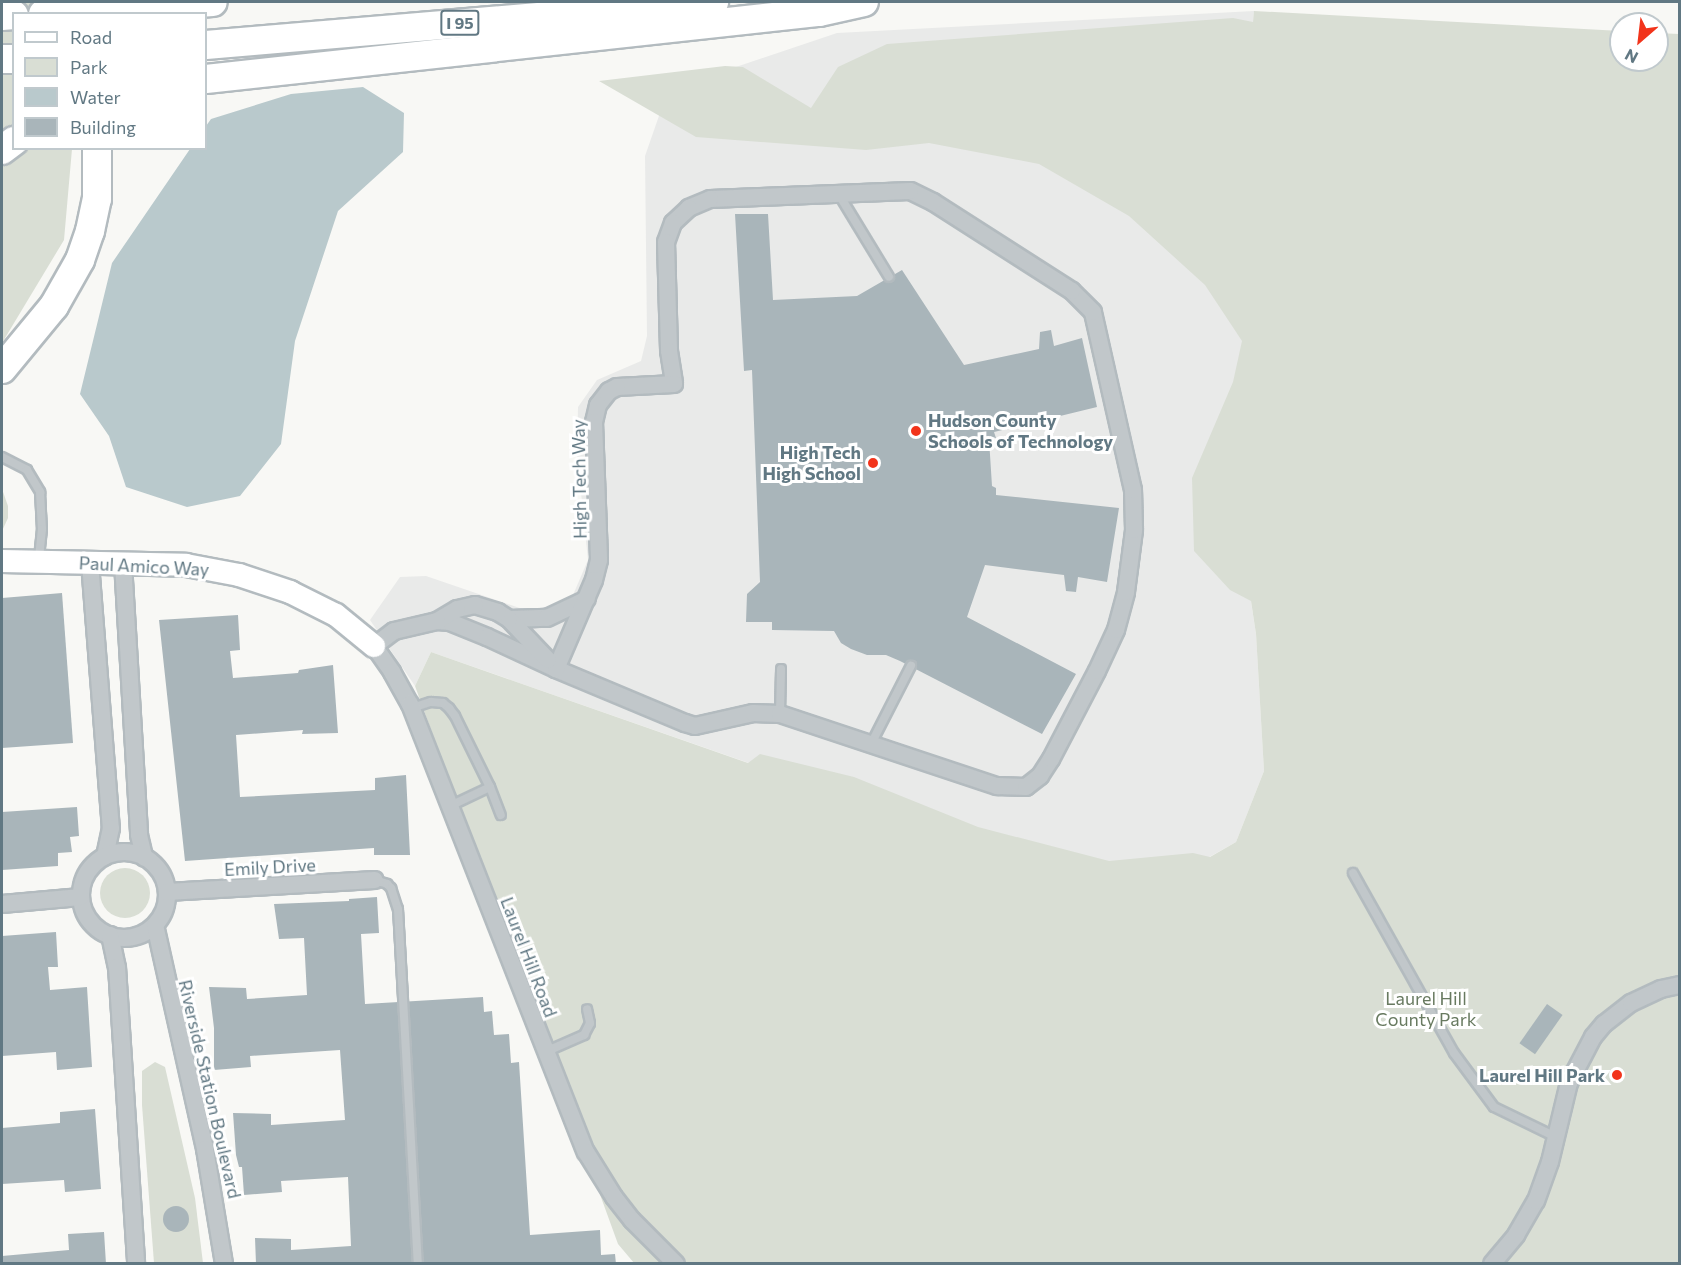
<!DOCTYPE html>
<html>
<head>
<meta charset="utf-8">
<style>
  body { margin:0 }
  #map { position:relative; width:1681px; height:1265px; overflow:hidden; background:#f8f8f5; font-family:Commissioner,sans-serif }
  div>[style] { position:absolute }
  .built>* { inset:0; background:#e9eae9 }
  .green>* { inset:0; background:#d9ded4 }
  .round { border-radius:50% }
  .water>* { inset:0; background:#b9c9cc }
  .building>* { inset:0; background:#a9b5ba; transform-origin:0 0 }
  .roads { filter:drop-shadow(2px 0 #b3bbbf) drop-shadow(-2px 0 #b3bbbf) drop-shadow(0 2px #b3bbbf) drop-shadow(0 -2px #b3bbbf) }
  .lane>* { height:8px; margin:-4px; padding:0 4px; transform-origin:4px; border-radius:4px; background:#c1c7ca }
  .street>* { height:16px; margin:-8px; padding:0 8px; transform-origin:8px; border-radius:8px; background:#c1c7ca }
  .street>.ring { margin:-8px; padding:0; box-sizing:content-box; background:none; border:16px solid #c1c7ca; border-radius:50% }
  .secondary>* { height:22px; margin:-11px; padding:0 11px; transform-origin:11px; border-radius:11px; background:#fff }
  .highway>* { height:28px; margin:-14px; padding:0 14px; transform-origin:14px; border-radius:14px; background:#fff }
  .dots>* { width:16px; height:16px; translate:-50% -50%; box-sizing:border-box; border:3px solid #fff; border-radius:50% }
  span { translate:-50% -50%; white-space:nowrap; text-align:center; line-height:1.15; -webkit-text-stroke:6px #fff; paint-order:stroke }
  .shield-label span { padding:2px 4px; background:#fff; border:2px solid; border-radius:4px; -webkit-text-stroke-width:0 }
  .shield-label { font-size:16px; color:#617883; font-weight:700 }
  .poi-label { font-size:18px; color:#617883; font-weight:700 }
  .left { translate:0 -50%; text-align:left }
  .right { translate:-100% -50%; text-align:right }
  .street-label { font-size:18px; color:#617883 }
  .park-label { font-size:18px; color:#687a60 }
  .frame { position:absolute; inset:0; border:3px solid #617883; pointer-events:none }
  .legend { position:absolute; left:12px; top:12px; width:195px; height:138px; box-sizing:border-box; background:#fff; border:2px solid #c0c9cd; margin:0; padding:8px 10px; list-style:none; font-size:18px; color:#617883 }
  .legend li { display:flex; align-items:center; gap:12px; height:30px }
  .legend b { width:30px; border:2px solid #c0c9cd }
  .north { position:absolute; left:1609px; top:12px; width:60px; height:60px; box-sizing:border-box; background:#fff; border:2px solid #c0c9cd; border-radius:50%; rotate:208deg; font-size:16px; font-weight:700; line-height:24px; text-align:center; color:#617883 }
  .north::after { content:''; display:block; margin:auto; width:21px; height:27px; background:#f2341b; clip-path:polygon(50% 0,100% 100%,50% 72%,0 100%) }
</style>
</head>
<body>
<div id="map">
  <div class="built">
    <i style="clip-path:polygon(1254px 11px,1241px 320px,1258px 456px,1242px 543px,1256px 634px,1264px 771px,1236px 842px,1197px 864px,1090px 873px,932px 827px,431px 652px,415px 686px,370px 620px,400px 577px,426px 576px,537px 614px,573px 595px,588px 560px,577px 454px,578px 407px,597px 380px,641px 361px,647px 336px,645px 156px,668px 90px,837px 33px)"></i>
  </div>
  <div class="green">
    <i style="clip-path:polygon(2px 2px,37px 2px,40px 13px,14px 14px,14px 148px,72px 149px,64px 240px,2px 343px)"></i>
    <i style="clip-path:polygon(1254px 11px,1621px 31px,1621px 60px,1657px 60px,1657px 33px,1679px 34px,1679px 1263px,634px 1263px,618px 1244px,415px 686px,431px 652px,748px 763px,760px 754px,854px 777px,978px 827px,1109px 861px,1193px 853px,1210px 857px,1236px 842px,1264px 771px,1256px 634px,1251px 601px,1230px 590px,1194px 551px,1192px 478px,1233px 382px,1242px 341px,1205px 285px,1129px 216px,1039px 164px,929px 143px,866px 150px,696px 137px,599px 81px,725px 66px,743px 67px,811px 108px,838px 67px,887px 44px,1233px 18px,1253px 22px)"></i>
    <i style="clip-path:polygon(2px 489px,8px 506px,8px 518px,2px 531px)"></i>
    <i class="round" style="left:100px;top:868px;width:50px;height:50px"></i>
    <i style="clip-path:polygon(155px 1062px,165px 1067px,195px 1198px,203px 1263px,154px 1263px,142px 1105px,142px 1071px)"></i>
  </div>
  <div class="water">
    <i style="clip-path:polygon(363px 87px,404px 113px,403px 152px,338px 211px,295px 341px,281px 444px,240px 496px,187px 507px,126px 487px,109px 436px,80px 394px,112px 263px,190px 149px,206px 148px,206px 126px,211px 119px,291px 94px)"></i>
  </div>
  <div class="building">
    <i style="clip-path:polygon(735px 214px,768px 214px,773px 300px,857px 296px,902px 270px,964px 365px,1039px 349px,1040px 332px,1051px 330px,1054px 346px,1082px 338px,1097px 407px,994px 432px,996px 438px,989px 439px,992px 486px,996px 488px,996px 495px,1119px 508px,1107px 582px,1078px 577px,1076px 592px,1066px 591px,1064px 575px,985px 565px,967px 617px,1076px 674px,1042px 734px,900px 661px,886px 655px,867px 655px,851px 649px,841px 643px,834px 631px,772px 630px,772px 622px,746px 622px,747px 594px,760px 582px,752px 370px,744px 371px)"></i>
    <i style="clip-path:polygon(62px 593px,73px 743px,2px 748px,2px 598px)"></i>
    <i style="clip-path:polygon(238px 615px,240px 650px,230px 651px,233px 678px,298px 673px,299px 670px,333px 665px,338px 733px,302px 734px,303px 730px,236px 735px,240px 797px,375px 790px,375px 778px,406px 775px,410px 855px,374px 855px,374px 848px,185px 861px,159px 620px)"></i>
    <i style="clip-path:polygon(77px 807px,79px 836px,70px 837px,72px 852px,58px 853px,58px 866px,2px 870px,2px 812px)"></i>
    <i style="clip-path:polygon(377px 897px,379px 933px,361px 934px,365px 1004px,483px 997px,484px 1012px,492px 1011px,494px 1035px,509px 1034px,511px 1063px,519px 1062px,530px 1235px,600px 1230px,601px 1255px,615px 1254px,616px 1264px,256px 1264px,255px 1238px,291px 1239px,291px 1250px,351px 1246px,348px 1177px,281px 1181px,282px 1192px,244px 1195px,242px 1167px,239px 1167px,236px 1155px,233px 1113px,271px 1114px,271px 1125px,345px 1120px,340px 1050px,250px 1056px,251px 1067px,214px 1070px,214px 1028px,209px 987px,246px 988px,247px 999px,307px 995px,304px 938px,279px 939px,274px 904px,349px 901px,349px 899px)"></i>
    <i style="clip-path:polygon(56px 932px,58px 967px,48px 967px,50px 990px,87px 987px,92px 1067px,57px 1070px,56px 1052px,2px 1056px,2px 936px)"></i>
    <i style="left:1547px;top:1004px;width:19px;height:48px;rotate:35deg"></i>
    <i style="clip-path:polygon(95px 1109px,101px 1189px,65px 1192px,64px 1180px,2px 1184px,2px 1128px,60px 1123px,60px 1112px)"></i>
    <i class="round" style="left:163px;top:1206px;width:26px;height:26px"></i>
    <i style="clip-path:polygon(104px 1232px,106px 1264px,2px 1264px,2px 1256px,69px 1250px,68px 1234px)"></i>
  </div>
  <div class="roads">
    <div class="lane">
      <i style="left:838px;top:193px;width:98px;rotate:58.7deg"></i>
      <i style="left:2px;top:457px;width:28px;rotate:27deg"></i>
      <i style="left:27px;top:470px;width:26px;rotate:59deg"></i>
      <i style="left:40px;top:492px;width:37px;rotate:87deg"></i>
      <i style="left:42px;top:529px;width:30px;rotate:96deg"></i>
      <i style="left:412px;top:708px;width:20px;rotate:-18deg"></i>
      <i style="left:431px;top:702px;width:12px;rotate:5deg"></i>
      <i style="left:443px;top:703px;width:8px;rotate:40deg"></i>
      <i style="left:449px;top:708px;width:10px;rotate:53deg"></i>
      <i style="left:455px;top:716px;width:79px;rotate:63.8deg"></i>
      <i style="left:490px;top:787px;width:44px;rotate:154.6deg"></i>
      <i style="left:780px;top:714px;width:45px;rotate:-88.7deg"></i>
      <i style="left:871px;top:744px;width:88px;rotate:-62.9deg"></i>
      <i style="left:490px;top:787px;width:30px;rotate:69deg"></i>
      <i style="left:1353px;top:873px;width:206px;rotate:60.7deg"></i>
      <i style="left:1454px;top:1053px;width:67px;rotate:53.5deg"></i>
      <i style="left:1494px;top:1107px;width:69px;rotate:25.8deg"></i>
      <i style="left:375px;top:880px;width:13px;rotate:18deg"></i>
      <i style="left:387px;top:884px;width:6px;rotate:45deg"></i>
      <i style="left:391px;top:888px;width:22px;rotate:72deg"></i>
      <i style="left:398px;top:909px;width:356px;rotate:86.8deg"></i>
      <i style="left:545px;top:1052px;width:43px;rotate:-23.6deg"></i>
      <i style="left:584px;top:1035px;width:13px;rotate:-63deg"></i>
      <i style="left:590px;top:1023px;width:14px;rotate:-102deg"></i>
    </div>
    <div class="street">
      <i style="left:90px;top:563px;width:266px;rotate:85.5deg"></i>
      <i style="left:111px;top:828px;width:29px;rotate:102deg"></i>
      <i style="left:123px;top:563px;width:272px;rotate:86.6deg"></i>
      <i style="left:139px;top:835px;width:23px;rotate:77deg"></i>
      <i style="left:509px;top:619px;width:38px;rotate:-2deg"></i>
      <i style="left:547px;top:618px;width:44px;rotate:-25.4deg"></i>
      <i style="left:437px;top:621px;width:13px;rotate:4deg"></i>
      <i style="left:450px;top:622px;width:40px;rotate:22deg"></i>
      <i style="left:487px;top:637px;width:76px;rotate:24.9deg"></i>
      <i style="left:556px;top:669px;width:140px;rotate:22.7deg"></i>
      <i style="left:685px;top:723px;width:10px;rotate:17deg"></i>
      <i style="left:695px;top:726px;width:59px;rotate:-12.6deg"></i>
      <i style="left:753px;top:713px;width:27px;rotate:2deg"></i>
      <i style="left:780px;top:714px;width:229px;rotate:18.4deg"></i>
      <i style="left:997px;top:786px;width:29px;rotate:2deg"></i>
      <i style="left:1026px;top:787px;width:18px;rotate:-38deg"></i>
      <i style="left:1040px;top:776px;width:20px;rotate:-57deg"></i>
      <i style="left:1051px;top:759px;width:99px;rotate:-62.4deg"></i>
      <i style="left:1097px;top:671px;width:45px;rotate:-65.1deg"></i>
      <i style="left:1116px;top:630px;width:39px;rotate:-75deg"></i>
      <i style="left:1126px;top:592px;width:63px;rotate:-82.6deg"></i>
      <i style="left:1134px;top:530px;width:40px;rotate:-91.4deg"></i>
      <i style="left:1133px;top:490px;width:182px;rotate:-102.7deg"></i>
      <i style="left:1093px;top:312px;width:30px;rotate:-135deg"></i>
      <i style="left:1072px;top:291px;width:165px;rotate:-147.4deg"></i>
      <i style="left:933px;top:202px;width:25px;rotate:-154deg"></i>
      <i style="left:910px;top:191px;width:200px;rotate:177.7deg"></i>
      <i style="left:710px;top:199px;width:23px;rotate:157deg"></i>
      <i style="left:689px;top:208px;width:22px;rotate:137deg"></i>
      <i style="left:673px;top:223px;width:20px;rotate:110deg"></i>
      <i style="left:666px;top:242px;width:109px;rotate:88.4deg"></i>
      <i style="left:669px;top:351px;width:33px;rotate:81deg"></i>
      <i style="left:674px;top:384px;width:57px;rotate:177deg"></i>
      <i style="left:617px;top:387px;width:9px;rotate:153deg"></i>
      <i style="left:609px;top:391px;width:18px;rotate:128deg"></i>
      <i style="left:598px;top:405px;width:17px;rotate:103deg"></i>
      <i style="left:594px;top:422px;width:138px;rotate:87.9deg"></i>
      <i style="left:599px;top:560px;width:21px;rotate:104deg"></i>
      <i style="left:594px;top:580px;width:97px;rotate:113.1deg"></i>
      <i style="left:548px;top:660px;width:57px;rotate:-133.6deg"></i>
      <i style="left:509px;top:619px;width:13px;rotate:-148deg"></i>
      <i style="left:498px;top:612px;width:24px;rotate:-163deg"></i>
      <i style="left:475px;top:605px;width:18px;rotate:167deg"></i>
      <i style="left:457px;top:609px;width:23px;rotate:149deg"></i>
      <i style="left:437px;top:621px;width:44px;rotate:166.9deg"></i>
      <i style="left:394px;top:631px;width:25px;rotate:143deg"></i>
      <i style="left:374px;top:646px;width:32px;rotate:55deg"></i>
      <i style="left:392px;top:672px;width:37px;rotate:61deg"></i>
      <i style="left:410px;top:704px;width:481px;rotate:68.6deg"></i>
      <i style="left:586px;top:1152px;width:53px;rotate:58.1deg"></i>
      <i style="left:614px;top:1197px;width:29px;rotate:52deg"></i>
      <i style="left:632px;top:1220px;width:62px;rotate:45deg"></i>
      <i class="ring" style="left:81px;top:852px;width:70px;height:70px"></i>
      <i style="left:167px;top:892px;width:208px;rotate:-3.3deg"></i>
      <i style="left:2px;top:904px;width:79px;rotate:-5.1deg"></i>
      <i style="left:155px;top:925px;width:230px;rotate:77.4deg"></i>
      <i style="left:205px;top:1149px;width:117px;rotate:80.6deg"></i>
      <i style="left:110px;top:935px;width:33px;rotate:78deg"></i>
      <i style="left:117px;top:967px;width:298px;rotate:86.3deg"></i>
      <i style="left:1492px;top:1264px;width:38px;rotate:-50deg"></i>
      <i style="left:1516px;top:1235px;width:39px;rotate:-60deg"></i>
      <i style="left:1536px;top:1201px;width:41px;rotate:-70.3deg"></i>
      <i style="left:1550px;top:1162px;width:81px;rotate:-76.5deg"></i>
      <i style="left:1569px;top:1083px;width:52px;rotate:-62.4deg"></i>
      <i style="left:1593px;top:1037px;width:17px;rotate:-50deg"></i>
      <i style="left:1604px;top:1024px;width:34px;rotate:-38deg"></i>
      <i style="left:1631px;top:1003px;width:33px;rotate:-25deg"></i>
      <i style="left:1661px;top:989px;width:19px;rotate:-12deg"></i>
    </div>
    <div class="secondary">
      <i style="left:2px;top:561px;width:184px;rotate:1.2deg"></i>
      <i style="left:186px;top:565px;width:54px;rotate:10.7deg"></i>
      <i style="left:239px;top:575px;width:54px;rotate:18.4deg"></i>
      <i style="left:290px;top:592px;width:51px;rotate:26.6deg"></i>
      <i style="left:336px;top:615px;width:49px;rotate:39.2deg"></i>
    </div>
    <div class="highway">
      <i style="left:43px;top:14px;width:170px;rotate:-4deg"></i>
      <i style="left:2px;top:16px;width:12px;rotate:-5deg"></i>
      <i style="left:206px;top:45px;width:510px;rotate:-4.84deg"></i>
      <i style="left:2px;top:59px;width:12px"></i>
      <i style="left:206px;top:79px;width:617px;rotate:-6.24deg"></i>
      <i style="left:819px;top:12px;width:46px;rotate:-12.5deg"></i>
      <i style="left:2px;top:150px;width:15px;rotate:-37deg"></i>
      <i style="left:2px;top:369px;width:82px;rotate:-50.5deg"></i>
      <i style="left:54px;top:306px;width:53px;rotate:-60.5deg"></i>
      <i style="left:80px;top:260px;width:31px;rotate:-71deg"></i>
      <i style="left:90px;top:231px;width:33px;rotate:-78deg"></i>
      <i style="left:97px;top:199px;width:51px;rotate:-90deg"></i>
    </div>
  </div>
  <div class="dots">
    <i style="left:916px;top:431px;background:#f2341b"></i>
    <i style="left:873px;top:463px;background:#f2341b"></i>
    <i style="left:1617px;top:1075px;background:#f2341b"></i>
  </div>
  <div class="shield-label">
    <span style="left:460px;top:23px">I 95</span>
  </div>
  <div class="poi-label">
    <span class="left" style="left:928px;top:431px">Hudson County<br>Schools of Technology</span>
    <span class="right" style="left:861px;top:463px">High Tech<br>High School</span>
    <span class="right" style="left:1605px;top:1075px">Laurel Hill Park</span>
  </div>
  <div class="street-label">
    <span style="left:579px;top:479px;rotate:-91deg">High Tech Way</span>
    <span style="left:144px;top:566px;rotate:3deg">Paul Amico Way</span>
    <span style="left:270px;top:867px;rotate:-3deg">Emily Drive</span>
    <span style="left:529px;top:957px;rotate:69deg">Laurel Hill Road</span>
    <span style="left:210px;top:1089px;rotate:77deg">Riverside Station Boulevard</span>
  </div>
  <div class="park-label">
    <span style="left:1426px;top:1009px">Laurel Hill<br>County Park</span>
  </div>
  <div class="frame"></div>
  <ul class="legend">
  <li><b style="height:8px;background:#fff"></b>Road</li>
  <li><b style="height:16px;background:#d9ded4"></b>Park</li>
  <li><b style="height:16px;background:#b9c9cc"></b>Water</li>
  <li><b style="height:16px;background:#a9b5ba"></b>Building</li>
  </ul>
  <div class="north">N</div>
</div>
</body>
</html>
